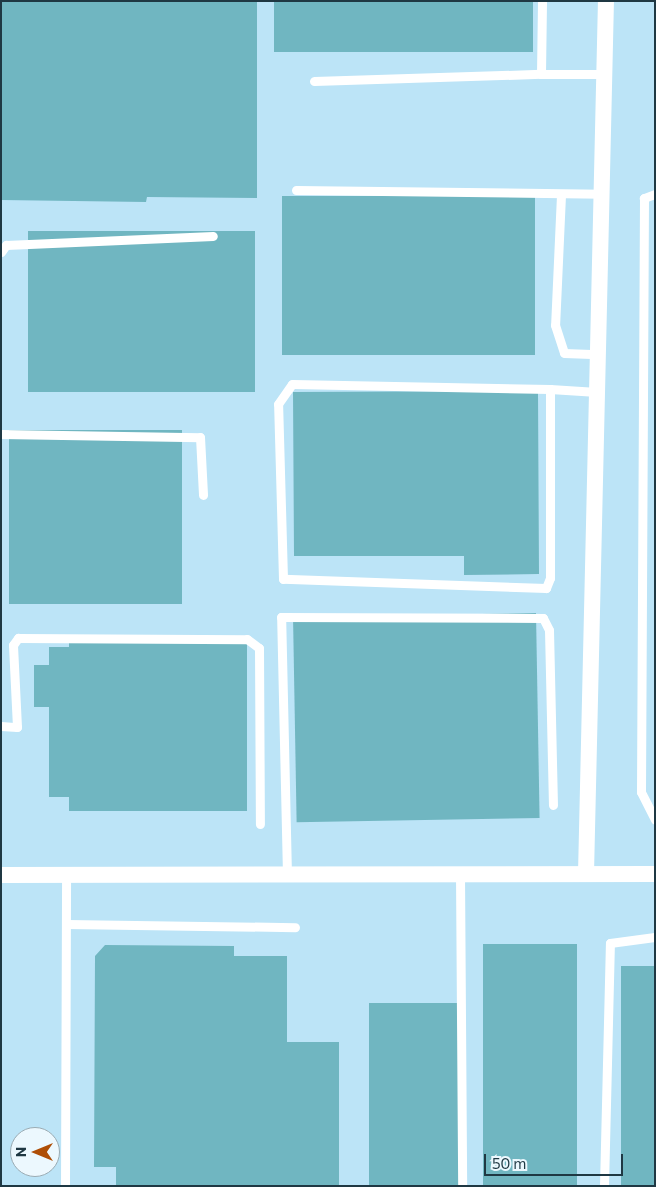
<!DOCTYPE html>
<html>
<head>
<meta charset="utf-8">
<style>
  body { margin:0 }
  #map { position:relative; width:656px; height:1187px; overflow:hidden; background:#d6edf8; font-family:Commissioner,sans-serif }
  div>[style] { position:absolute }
  .built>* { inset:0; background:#bce4f7 }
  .building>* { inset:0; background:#70b6c1; transform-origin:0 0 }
  .lane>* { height:9px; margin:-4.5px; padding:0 4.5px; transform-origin:4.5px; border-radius:4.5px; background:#fff }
  .street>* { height:16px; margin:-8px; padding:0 8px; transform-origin:8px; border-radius:8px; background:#fff }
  span { translate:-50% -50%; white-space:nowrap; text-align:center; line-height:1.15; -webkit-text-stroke:5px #ecf8fe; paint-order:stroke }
  .frame { position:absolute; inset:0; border:2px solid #1f3843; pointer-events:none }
  .north { position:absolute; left:10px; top:1127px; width:50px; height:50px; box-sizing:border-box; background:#ecf8fe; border:1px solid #9aabb3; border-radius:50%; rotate:270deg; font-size:14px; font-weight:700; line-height:20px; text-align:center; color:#1f3843 }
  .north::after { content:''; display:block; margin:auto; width:18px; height:22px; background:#ae4e06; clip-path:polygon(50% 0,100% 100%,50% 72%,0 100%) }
  .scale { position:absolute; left:484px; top:1154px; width:139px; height:22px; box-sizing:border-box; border:2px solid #1f3843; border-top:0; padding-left:6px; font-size:15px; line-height:18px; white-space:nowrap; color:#1f3843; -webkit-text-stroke:4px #ecf8fe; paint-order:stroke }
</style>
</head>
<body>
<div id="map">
  <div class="built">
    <i style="clip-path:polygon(evenodd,1px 1px,655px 1px,655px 1186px,1px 1186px,1px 1px,20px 1137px,50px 1137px,50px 1167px,20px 1167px,20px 1137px)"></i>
  </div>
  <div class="building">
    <i style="clip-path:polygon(1px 1px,257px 1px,257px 198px,147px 197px,146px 202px,1px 200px)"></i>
    <i style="left:274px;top:1px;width:259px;height:51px"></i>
    <i style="left:282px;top:196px;width:253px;height:159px"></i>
    <i style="left:255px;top:231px;width:161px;height:227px;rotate:90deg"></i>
    <i style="clip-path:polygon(538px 391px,539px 574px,464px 575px,464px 556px,294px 556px,293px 392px)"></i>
    <i style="left:9px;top:430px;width:173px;height:174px"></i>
    <i style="left:536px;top:613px;width:205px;height:243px;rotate:89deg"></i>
    <i style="clip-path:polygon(69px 642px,247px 642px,247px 811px,69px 811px,69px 797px,49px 797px,49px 707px,34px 707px,34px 665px,49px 665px,49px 647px,69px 647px)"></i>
    <i style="left:483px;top:944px;width:94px;height:242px"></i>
    <i style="clip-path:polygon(105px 945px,234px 946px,234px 956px,287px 956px,287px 1042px,339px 1042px,339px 1186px,116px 1186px,116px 1167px,94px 1167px,95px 956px)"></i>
    <i style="left:655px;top:966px;width:220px;height:34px;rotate:90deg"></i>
    <i style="left:369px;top:1003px;width:90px;height:183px"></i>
  </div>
  <div class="lane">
    <i style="left:541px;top:74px;width:73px;rotate:-89.2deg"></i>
    <i style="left:314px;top:81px;width:227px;rotate:-1.8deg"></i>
    <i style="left:541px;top:74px;width:63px"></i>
    <i style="left:296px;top:190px;width:306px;rotate:0.7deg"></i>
    <i style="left:655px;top:194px;width:12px;rotate:160deg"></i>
    <i style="left:644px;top:198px;width:594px;rotate:90.29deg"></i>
    <i style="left:641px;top:792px;width:31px;rotate:63deg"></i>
    <i style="left:561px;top:195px;width:130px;rotate:92.6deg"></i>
    <i style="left:555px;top:325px;width:29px;rotate:72deg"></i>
    <i style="left:564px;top:353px;width:34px;rotate:2deg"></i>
    <i style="left:1px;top:252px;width:9px;rotate:-54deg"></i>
    <i style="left:6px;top:245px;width:207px;rotate:-2.5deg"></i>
    <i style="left:550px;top:389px;width:189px;rotate:90deg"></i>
    <i style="left:550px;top:578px;width:11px;rotate:112deg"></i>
    <i style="left:546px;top:588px;width:263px;rotate:-178deg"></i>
    <i style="left:283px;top:579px;width:175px;rotate:-91.6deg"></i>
    <i style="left:278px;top:404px;width:24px;rotate:-55deg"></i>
    <i style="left:292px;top:384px;width:258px;rotate:1.1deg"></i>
    <i style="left:550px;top:389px;width:47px;rotate:3.7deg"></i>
    <i style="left:1px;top:434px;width:199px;rotate:0.9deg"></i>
    <i style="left:200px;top:437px;width:58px;rotate:87deg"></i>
    <i style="left:1px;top:726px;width:16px;rotate:4deg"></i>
    <i style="left:17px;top:727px;width:82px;rotate:-92.8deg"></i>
    <i style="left:13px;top:645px;width:9px;rotate:-54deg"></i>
    <i style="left:18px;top:638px;width:229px;rotate:0.3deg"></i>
    <i style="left:247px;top:639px;width:15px;rotate:37deg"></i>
    <i style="left:259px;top:648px;width:176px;rotate:89.7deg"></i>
    <i style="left:460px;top:874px;width:312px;rotate:89.6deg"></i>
    <i style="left:287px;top:875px;width:258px;rotate:-91.3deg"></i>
    <i style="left:281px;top:617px;width:262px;rotate:0.2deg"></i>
    <i style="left:543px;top:618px;width:13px;rotate:63deg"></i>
    <i style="left:549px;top:630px;width:175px;rotate:88.7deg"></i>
    <i style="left:66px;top:924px;width:229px;rotate:0.8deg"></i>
    <i style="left:65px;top:1186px;width:311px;rotate:-89.8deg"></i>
    <i style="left:604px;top:1186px;width:243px;rotate:-88.6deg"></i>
    <i style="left:610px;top:943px;width:45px;rotate:-7.6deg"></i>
  </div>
  <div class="street">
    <i style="left:586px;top:874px;width:873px;rotate:-88.69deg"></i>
    <i style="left:1px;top:875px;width:654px;rotate:-0.09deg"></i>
  </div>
  <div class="frame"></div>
  <div class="north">N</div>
  <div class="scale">50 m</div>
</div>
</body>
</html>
